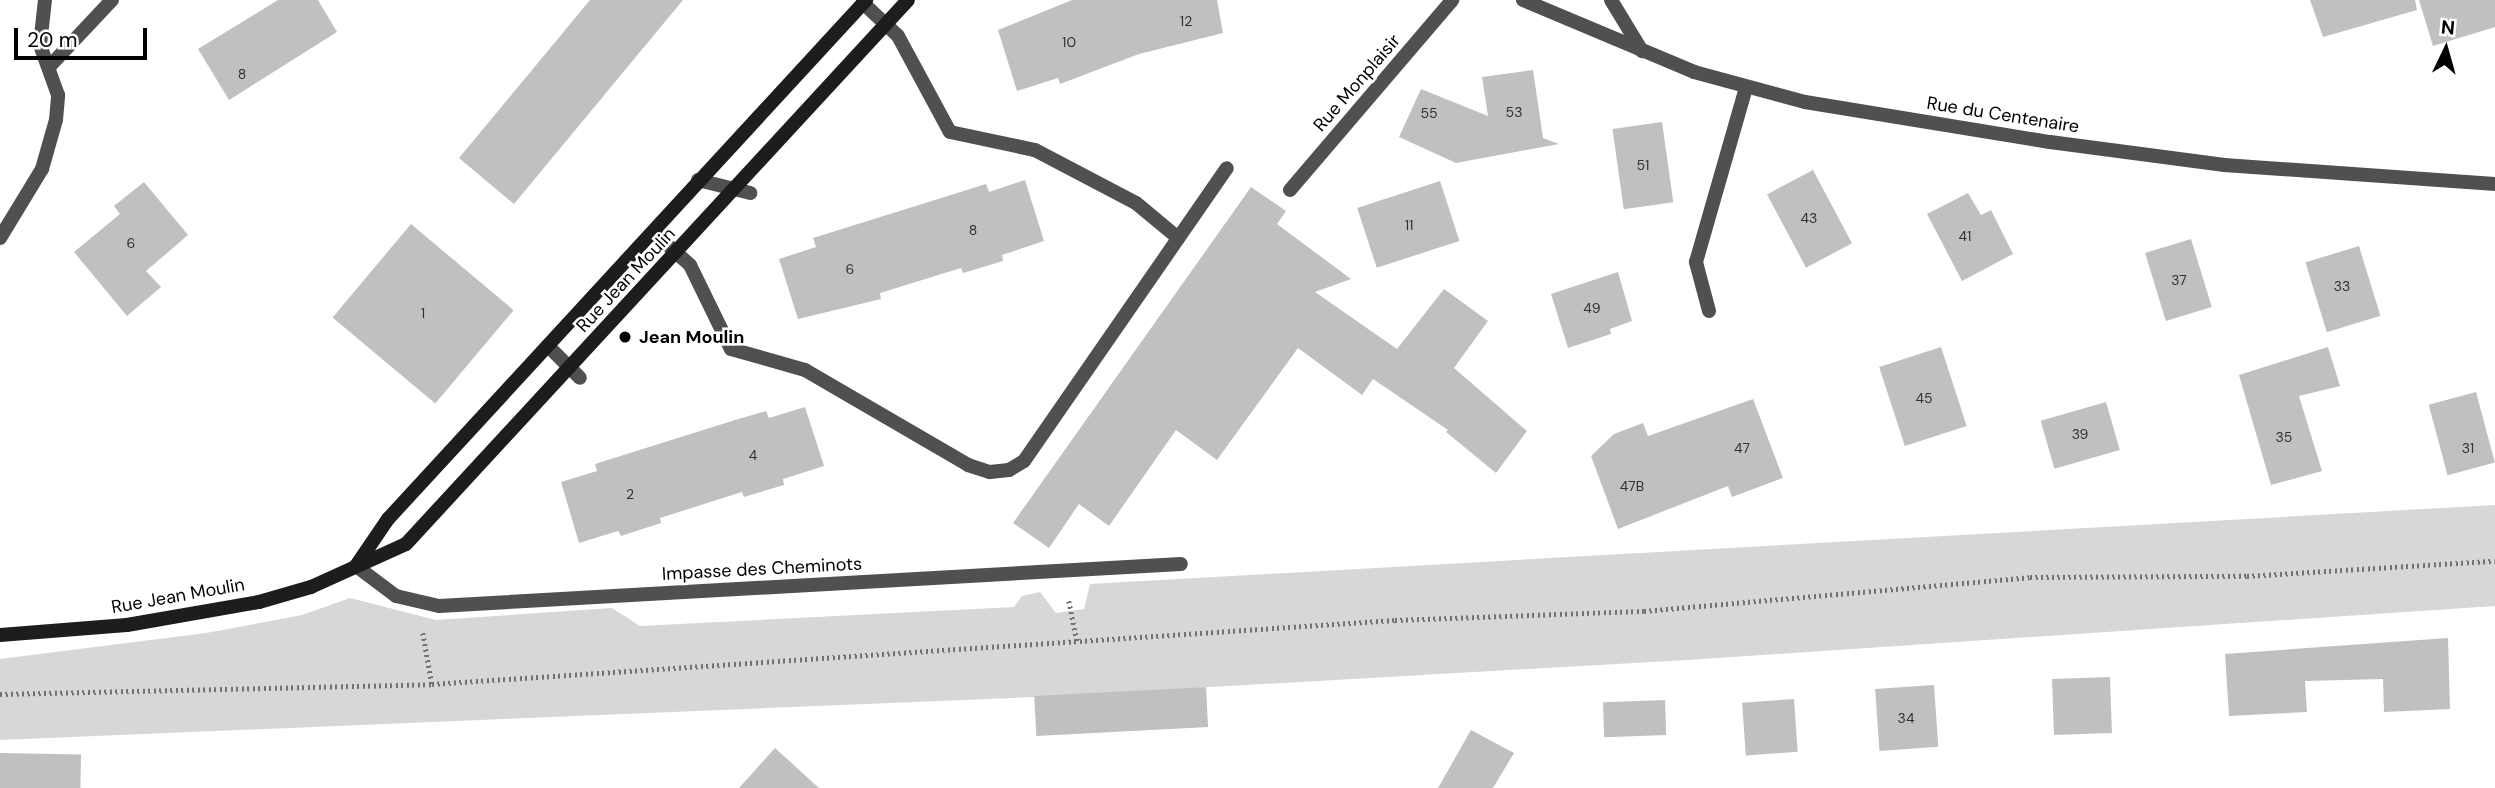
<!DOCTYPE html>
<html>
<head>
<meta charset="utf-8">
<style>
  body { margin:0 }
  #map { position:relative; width:2495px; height:788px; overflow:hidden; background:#fff; font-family:"DM Sans",sans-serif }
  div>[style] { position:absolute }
  .green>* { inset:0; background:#d7d7d7 }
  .building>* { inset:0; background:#c0c0c0; transform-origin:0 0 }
  .path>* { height:4.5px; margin-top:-2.25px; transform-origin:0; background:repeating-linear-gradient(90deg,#727272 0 2px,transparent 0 5.5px) }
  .lane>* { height:14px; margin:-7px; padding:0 7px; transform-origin:7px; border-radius:7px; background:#505050 }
  .street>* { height:14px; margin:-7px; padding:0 7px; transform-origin:7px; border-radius:7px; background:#505050 }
  .secondary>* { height:14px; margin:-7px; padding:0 7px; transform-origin:7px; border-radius:7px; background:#1d1d1d }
  .dots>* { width:19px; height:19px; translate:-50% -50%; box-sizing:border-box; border:4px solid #fff; border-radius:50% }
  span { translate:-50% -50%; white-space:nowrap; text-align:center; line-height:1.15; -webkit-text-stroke:5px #fff; paint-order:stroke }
  .number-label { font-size:14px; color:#303030 }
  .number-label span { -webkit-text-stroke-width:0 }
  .street-label { font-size:18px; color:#000 }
  .poi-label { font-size:18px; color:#000; font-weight:700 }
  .left { translate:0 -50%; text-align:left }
  .north { position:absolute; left:2411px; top:14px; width:70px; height:70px; -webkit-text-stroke:5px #fff; paint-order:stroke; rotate:5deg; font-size:19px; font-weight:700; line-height:28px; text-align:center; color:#000 }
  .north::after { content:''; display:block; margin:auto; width:24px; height:32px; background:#000; clip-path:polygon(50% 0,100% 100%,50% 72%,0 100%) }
  .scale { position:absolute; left:14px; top:28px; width:133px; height:32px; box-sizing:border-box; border:4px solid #000; border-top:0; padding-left:9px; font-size:21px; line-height:24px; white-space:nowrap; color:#000; -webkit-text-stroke:5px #fff; paint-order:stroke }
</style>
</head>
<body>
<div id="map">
  <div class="green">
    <i style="clip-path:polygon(2495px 505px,2495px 606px,1687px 660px,1034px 697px,0 740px,0 659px,206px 633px,302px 615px,350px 598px,436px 620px,612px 608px,640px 626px,1014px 607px,1022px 596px,1040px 592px,1056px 613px,1084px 609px,1090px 584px)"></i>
  </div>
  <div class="building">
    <i style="clip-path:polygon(278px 0,318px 0,337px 32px,229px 100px,198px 49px)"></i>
    <i style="clip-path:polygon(590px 0,683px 0,514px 204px,459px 158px)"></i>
    <i style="clip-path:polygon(1072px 0,1217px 0,1223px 33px,1139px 54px,1060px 84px,1058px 78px,1017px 91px,998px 30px)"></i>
    <i style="clip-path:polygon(2310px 0,2415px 0,2417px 10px,2323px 37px)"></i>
    <i style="clip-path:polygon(2419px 0,2495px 0,2495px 27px,2433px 46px)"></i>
    <i style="clip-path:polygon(1533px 70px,1543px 138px,1559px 144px,1456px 163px,1399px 137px,1421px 89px,1488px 116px,1482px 77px)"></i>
    <i style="left:1662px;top:122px;width:81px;height:50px;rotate:82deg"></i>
    <i style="left:1813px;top:170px;width:83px;height:52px;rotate:62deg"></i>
    <i style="clip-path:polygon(1025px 180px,1044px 241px,1002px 255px,1003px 261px,963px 273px,961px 268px,880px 293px,881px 299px,798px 319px,779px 259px,816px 247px,813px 238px,986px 184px,989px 192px)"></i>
    <i style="left:1440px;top:181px;width:63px;height:87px;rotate:72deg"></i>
    <i style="clip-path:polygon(144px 182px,188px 235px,146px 271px,161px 287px,127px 316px,74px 252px,120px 214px,114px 206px)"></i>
    <i style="clip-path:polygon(1251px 187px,1286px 211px,1277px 224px,1351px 279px,1315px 292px,1397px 349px,1444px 289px,1488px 321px,1454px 368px,1527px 431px,1496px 473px,1446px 432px,1448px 430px,1373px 379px,1362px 395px,1298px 348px,1217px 460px,1176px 430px,1109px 526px,1079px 504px,1049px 548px,1013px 523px)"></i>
    <i style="clip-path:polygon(1968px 193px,1981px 215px,1991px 210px,2013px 254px,1962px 281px,1927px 214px)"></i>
    <i style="left:411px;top:224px;width:134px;height:122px;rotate:40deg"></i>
    <i style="left:2191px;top:239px;width:71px;height:48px;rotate:73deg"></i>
    <i style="left:2359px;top:246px;width:73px;height:56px;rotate:73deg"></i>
    <i style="clip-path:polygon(1618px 272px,1632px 321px,1610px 329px,1611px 334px,1568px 348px,1551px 294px)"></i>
    <i style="left:1941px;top:347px;width:83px;height:65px;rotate:72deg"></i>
    <i style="clip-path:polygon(2328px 347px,2340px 386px,2299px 396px,2322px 471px,2271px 485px,2239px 375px)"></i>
    <i style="left:2476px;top:392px;width:73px;height:49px;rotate:75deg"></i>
    <i style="clip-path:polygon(1753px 399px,1783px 478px,1732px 497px,1728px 486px,1618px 529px,1591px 456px,1614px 434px,1643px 423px,1648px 436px)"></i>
    <i style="left:2106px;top:402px;width:50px;height:68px;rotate:74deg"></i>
    <i style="clip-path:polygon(805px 407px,824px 466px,783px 479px,784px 485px,744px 497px,742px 492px,660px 518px,661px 523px,621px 536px,618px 531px,579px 543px,561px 482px,597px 471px,595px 464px,735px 420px,766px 411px,769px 418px)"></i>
    <i style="clip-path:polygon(2448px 638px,2450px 709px,2384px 712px,2383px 679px,2305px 681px,2307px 712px,2229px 716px,2225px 654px)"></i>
    <i style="left:2110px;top:677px;width:56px;height:58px;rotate:88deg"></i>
    <i style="left:1934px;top:685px;width:62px;height:59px;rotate:86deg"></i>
    <i style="left:1206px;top:687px;width:40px;height:172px;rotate:87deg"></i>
    <i style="left:1794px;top:699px;width:53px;height:52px;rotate:86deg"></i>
    <i style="left:1665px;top:700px;width:35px;height:62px;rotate:88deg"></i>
    <i style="clip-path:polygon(1471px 730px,1514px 753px,1493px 788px,1438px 788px)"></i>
    <i style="clip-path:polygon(775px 748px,819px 788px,739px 788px)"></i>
    <i style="left:0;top:753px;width:81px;height:35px;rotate:1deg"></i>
  </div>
  <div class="path">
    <i style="left:1069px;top:601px;width:41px;rotate:78.7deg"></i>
    <i style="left:423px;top:633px;width:52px;rotate:80deg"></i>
    <i style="left:0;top:694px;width:432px;rotate:-1.3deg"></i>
    <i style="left:432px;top:684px;width:965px;rotate:-3.8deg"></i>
    <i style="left:1395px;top:620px;width:249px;rotate:-2.1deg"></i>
    <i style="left:1644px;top:611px;width:387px;rotate:-5deg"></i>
    <i style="left:2030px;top:577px;width:217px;rotate:-0.3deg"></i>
    <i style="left:2247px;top:576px;width:248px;rotate:-3.5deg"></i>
  </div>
  <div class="lane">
    <i style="left:863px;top:3px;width:48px;rotate:43.3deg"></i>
    <i style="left:898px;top:36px;width:109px;rotate:61.6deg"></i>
    <i style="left:950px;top:132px;width:87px;rotate:12deg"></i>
    <i style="left:1035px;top:150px;width:114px;rotate:27.7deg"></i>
    <i style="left:1136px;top:203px;width:55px;rotate:39.8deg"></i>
    <i style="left:698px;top:180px;width:54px;rotate:14deg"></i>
    <i style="left:1290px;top:190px;width:250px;rotate:-49.5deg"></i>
    <i style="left:654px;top:233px;width:48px;rotate:41.6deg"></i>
    <i style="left:690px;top:265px;width:93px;rotate:64deg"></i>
    <i style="left:731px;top:349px;width:77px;rotate:15.8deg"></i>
    <i style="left:805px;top:370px;width:189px;rotate:30.2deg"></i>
    <i style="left:968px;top:465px;width:23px;rotate:18deg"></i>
    <i style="left:990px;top:472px;width:19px;rotate:-6deg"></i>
    <i style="left:1009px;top:470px;width:17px;rotate:-31deg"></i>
    <i style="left:1024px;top:461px;width:356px;rotate:-55.3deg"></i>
    <i style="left:1709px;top:311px;width:51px;rotate:-104.9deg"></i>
    <i style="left:1696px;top:262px;width:181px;rotate:-74deg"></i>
    <i style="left:548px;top:346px;width:45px;rotate:45deg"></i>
    <i style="left:356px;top:566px;width:50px;rotate:36.9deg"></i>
    <i style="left:396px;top:596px;width:44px;rotate:13.1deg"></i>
    <i style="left:439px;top:606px;width:743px;rotate:-3.24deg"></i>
  </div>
  <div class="street">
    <i style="left:1523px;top:0;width:186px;rotate:22.8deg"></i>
    <i style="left:1694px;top:72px;width:115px;rotate:15.1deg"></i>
    <i style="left:1805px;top:102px;width:248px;rotate:9.3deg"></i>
    <i style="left:2050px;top:142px;width:176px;rotate:7.5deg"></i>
    <i style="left:2224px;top:165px;width:272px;rotate:4deg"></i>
    <i style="left:1611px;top:0;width:60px;rotate:58.7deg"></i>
    <i style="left:49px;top:67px;width:92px;rotate:-46.8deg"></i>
    <i style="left:0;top:238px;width:81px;rotate:-58.7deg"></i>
    <i style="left:42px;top:169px;width:51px;rotate:-74.1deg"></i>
    <i style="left:56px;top:120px;width:25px;rotate:-85deg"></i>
    <i style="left:58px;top:95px;width:53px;rotate:-109.8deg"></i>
    <i style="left:40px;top:45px;width:45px;rotate:-83.7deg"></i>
  </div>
  <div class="secondary">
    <i style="left:356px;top:566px;width:57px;rotate:-55.8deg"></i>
    <i style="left:388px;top:519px;width:706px;rotate:-47.35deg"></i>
    <i style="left:0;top:635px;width:127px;rotate:-4.5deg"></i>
    <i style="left:127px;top:625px;width:134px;rotate:-9.9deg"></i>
    <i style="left:259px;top:602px;width:54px;rotate:-16.1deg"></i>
    <i style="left:311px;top:587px;width:104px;rotate:-24.4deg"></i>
    <i style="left:406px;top:544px;width:740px;rotate:-47.3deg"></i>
  </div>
  <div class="dots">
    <i style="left:625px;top:337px;background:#000"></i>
  </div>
  <div class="number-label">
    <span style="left:1186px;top:21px">12</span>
    <span style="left:1069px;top:42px">10</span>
    <span style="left:242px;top:74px">8</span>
    <span style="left:1514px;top:112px">53</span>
    <span style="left:1429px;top:113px">55</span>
    <span style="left:1643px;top:165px">51</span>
    <span style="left:1809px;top:218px">43</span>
    <span style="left:1409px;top:225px">11</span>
    <span style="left:973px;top:230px">8</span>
    <span style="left:1965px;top:236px">41</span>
    <span style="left:131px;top:243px">6</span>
    <span style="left:850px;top:269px">6</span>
    <span style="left:2179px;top:280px">37</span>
    <span style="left:2342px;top:286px">33</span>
    <span style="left:1592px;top:308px">49</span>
    <span style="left:423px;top:313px">1</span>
    <span style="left:1924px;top:398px">45</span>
    <span style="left:2080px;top:434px">39</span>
    <span style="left:2284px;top:437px">35</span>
    <span style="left:1742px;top:448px">47</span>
    <span style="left:2468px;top:448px">31</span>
    <span style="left:753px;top:455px">4</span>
    <span style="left:1632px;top:486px">47B</span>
    <span style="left:630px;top:494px">2</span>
    <span style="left:1906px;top:718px">34</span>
  </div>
  <div class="street-label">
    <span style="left:1357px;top:83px;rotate:-49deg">Rue Monplaisir</span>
    <span style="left:2003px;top:115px;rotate:9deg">Rue du Centenaire</span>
    <span style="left:626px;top:280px;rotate:-47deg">Rue Jean Moulin</span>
    <span style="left:762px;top:569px;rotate:-3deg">Impasse des Cheminots</span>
    <span style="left:178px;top:596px;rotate:-10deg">Rue Jean Moulin</span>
  </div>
  <div class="poi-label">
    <span class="left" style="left:639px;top:337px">Jean Moulin</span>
  </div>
  <div class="north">N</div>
  <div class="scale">20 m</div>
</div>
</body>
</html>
